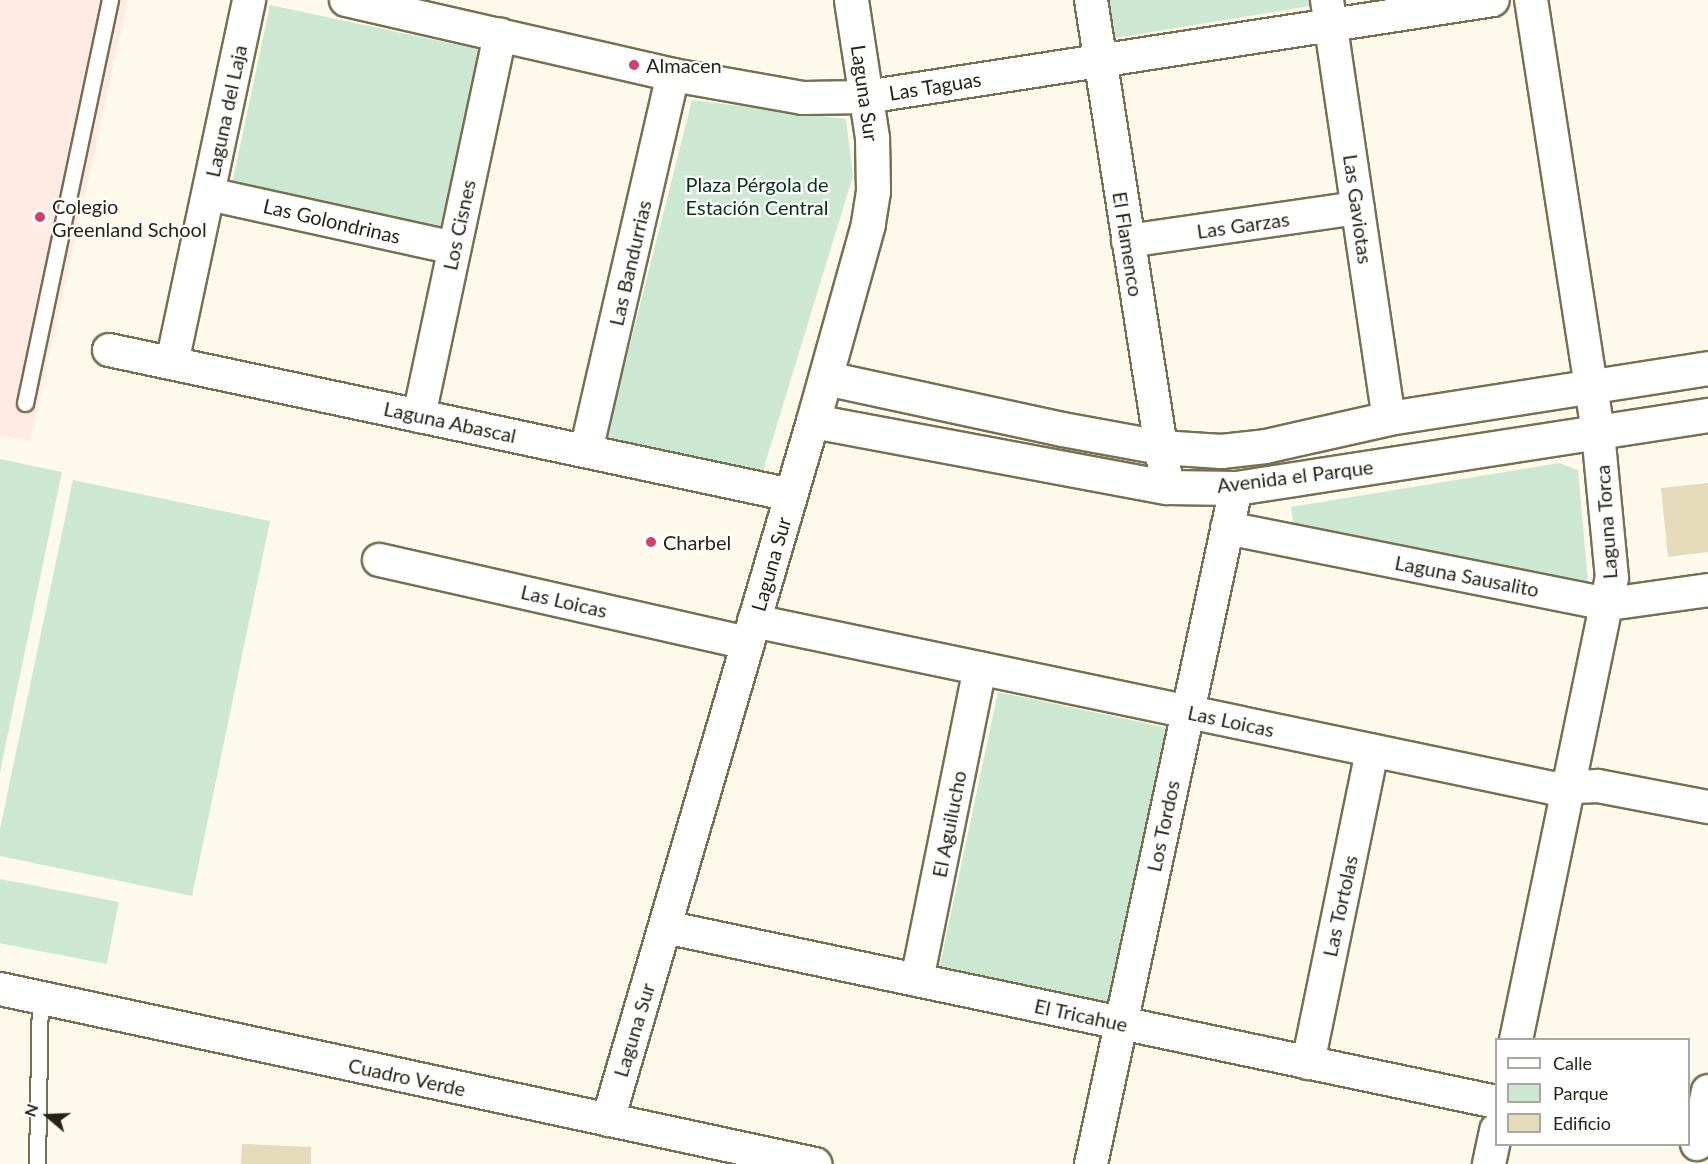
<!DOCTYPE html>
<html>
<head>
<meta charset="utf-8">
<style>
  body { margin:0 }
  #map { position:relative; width:1708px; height:1164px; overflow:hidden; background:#fdfaec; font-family:Lato,sans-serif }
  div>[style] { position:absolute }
  .education>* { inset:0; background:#ffeae4 }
  .green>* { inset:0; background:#cde8d2; transform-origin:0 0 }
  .building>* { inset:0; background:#e4dbbb }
  .roads { filter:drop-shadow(2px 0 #776f51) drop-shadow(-2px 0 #776f51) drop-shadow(0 2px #776f51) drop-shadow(0 -2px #776f51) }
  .lane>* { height:15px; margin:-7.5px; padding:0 7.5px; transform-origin:7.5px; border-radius:7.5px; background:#fff }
  .street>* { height:32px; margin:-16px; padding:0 16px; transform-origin:16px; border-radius:16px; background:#fff }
  .secondary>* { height:33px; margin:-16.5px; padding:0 16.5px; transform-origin:16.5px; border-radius:16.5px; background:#fff }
  .dots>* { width:16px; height:16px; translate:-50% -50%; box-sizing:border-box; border:3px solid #fff; border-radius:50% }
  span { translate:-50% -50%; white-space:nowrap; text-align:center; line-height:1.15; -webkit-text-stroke:4.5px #fff; paint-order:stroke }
  .poi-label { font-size:20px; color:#272417 }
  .left { translate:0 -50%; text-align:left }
  .street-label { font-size:20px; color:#272417 }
  .park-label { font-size:20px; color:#033315 }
  .legend { position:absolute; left:1495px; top:1038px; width:195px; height:108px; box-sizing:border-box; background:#fff; border:2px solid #a9a7a2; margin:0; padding:8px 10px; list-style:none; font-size:18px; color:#272417 }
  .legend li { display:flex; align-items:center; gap:12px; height:30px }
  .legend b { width:30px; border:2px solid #a9a7a2 }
  .north { position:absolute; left:18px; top:1086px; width:60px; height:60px; -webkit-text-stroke:4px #fff; paint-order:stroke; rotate:289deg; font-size:16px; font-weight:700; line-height:24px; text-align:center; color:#272417 }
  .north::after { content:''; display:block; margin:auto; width:21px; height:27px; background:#272417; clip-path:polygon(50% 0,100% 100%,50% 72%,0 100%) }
</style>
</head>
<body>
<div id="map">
  <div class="education">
    <i style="clip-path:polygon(0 0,128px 0,30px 441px,0 435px)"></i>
  </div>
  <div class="green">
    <i style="clip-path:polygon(1097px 0,1315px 0,1316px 5px,1103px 40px)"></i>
    <i style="left:270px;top:5px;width:223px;height:181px;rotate:12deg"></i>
    <i style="clip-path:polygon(692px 100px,846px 119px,853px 176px,761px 477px,606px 439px)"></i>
    <i style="clip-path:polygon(0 459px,62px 472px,0 772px)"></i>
    <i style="clip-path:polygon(1559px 463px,1578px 470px,1588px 582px,1293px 523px,1291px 507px)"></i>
    <i style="clip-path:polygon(73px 480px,270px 521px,192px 896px,0 856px,0 829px)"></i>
    <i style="left:998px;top:692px;width:176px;height:283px;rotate:12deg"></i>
    <i style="left:0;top:879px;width:121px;height:63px;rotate:11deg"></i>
  </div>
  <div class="building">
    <i style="clip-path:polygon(1708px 483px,1708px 552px,1668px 557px,1661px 488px)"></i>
    <i style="clip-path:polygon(242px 1144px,311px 1147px,311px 1164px,241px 1164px)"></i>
  </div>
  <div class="roads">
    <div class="lane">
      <i style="left:25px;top:403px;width:412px;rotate:-78.1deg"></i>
      <i style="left:37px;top:1164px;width:166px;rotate:-89deg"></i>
    </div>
    <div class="street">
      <i style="left:346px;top:0;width:335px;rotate:12.9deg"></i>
      <i style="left:673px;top:75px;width:132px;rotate:10deg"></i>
      <i style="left:803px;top:98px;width:63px;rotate:-0.9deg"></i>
      <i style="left:866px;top:97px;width:634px;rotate:-8.79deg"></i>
      <i style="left:1091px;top:0;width:493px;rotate:81.1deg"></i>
      <i style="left:1327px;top:0;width:423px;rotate:81.6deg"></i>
      <i style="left:209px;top:194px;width:251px;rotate:12.4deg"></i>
      <i style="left:1128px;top:241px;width:232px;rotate:-8.2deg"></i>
      <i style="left:109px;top:350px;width:697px;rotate:12deg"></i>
      <i style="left:172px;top:363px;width:371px;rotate:-78deg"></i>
      <i style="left:419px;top:416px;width:390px;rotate:-78deg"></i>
      <i style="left:586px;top:451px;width:386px;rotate:-77deg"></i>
      <i style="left:1227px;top:528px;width:389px;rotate:11.3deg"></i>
      <i style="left:1609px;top:604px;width:100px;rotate:-8deg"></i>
      <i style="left:379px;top:560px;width:378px;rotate:12.7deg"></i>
      <i style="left:754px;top:621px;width:815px;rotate:11.82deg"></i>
      <i style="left:1552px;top:788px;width:46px;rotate:-2.5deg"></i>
      <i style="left:1598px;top:786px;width:112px;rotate:10.8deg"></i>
      <i style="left:665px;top:927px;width:849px;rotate:11.89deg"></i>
      <i style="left:917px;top:980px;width:318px;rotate:-78.6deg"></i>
      <i style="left:0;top:989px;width:834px;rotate:12.12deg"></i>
      <i style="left:1516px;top:1040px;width:472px;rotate:-78.3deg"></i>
      <i style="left:1612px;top:578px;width:147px;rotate:-95.5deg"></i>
      <i style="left:1598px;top:432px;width:437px;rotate:-98.8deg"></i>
      <i style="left:1308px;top:1063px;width:319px;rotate:-78.4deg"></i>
      <i style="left:608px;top:1120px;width:728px;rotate:-73.65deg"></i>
      <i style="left:1697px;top:1144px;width:54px;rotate:-78.3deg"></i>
      <i style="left:1091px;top:1164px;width:691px;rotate:-77.89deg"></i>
      <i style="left:1489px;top:1164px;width:35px;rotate:-78deg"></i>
    </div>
    <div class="secondary">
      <i style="left:851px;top:0;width:140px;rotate:81.3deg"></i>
      <i style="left:872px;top:138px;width:53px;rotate:88.9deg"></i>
      <i style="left:873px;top:191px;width:33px;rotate:99deg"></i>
      <i style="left:868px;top:224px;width:205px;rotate:105.6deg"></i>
      <i style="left:813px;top:421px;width:360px;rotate:10.6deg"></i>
      <i style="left:1167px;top:487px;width:69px;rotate:0.8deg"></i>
      <i style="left:1236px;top:488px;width:478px;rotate:-8.8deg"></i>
      <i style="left:826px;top:378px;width:241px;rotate:12.2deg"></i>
      <i style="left:1062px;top:429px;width:100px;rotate:10.4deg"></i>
      <i style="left:1160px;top:447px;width:61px;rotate:3.8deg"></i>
      <i style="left:1221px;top:451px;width:44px;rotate:-6.5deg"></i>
      <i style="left:1265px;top:446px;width:127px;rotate:-12.7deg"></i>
      <i style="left:1389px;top:418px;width:323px;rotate:-8.9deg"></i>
    </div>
  </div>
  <div class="dots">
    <i style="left:634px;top:65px;background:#d04169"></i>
    <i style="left:40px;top:217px;background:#d04169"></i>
    <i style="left:651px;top:542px;background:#d04169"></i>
  </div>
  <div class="poi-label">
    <span class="left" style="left:646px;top:65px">Almacen</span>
    <span class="left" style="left:52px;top:218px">Colegio<br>Greenland School</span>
    <span class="left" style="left:663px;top:542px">Charbel</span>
  </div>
  <div class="street-label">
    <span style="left:935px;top:86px;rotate:-9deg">Las Taguas</span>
    <span style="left:865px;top:93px;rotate:82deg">Laguna Sur</span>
    <span style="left:226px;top:111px;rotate:-78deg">Laguna del Laja</span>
    <span style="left:1358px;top:209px;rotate:82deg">Las Gaviotas</span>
    <span style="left:332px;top:221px;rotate:13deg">Las Golondrinas</span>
    <span style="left:459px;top:225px;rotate:-78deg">Los Cisnes</span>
    <span style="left:1243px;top:225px;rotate:-8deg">Las Garzas</span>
    <span style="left:1128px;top:244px;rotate:81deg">El Flamenco</span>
    <span style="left:630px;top:263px;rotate:-77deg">Las Bandurrias</span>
    <span style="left:450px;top:422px;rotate:12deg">Laguna Abascal</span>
    <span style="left:1295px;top:476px;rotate:-7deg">Avenida el Parque</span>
    <span style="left:1606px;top:522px;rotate:-94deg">Laguna Torca</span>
    <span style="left:771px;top:564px;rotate:-74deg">Laguna Sur</span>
    <span style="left:1467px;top:576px;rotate:11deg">Laguna Sausalito</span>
    <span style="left:564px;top:601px;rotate:13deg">Las Loicas</span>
    <span style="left:1231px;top:721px;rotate:12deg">Las Loicas</span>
    <span style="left:949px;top:824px;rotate:-79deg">El Aguilucho</span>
    <span style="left:1163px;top:826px;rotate:-78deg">Los Tordos</span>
    <span style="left:1340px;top:906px;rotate:-78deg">Las Tortolas</span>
    <span style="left:1081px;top:1015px;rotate:12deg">El Tricahue</span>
    <span style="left:634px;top:1030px;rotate:-73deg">Laguna Sur</span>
    <span style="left:407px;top:1077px;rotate:12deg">Cuadro Verde</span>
  </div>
  <div class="park-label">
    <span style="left:757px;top:196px">Plaza Pérgola de<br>Estación Central</span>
  </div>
  <ul class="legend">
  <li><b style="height:8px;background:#fff"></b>Calle</li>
  <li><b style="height:16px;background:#cde8d2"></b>Parque</li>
  <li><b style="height:16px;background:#e4dbbb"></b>Edificio</li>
  </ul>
  <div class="north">N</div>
</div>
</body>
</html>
